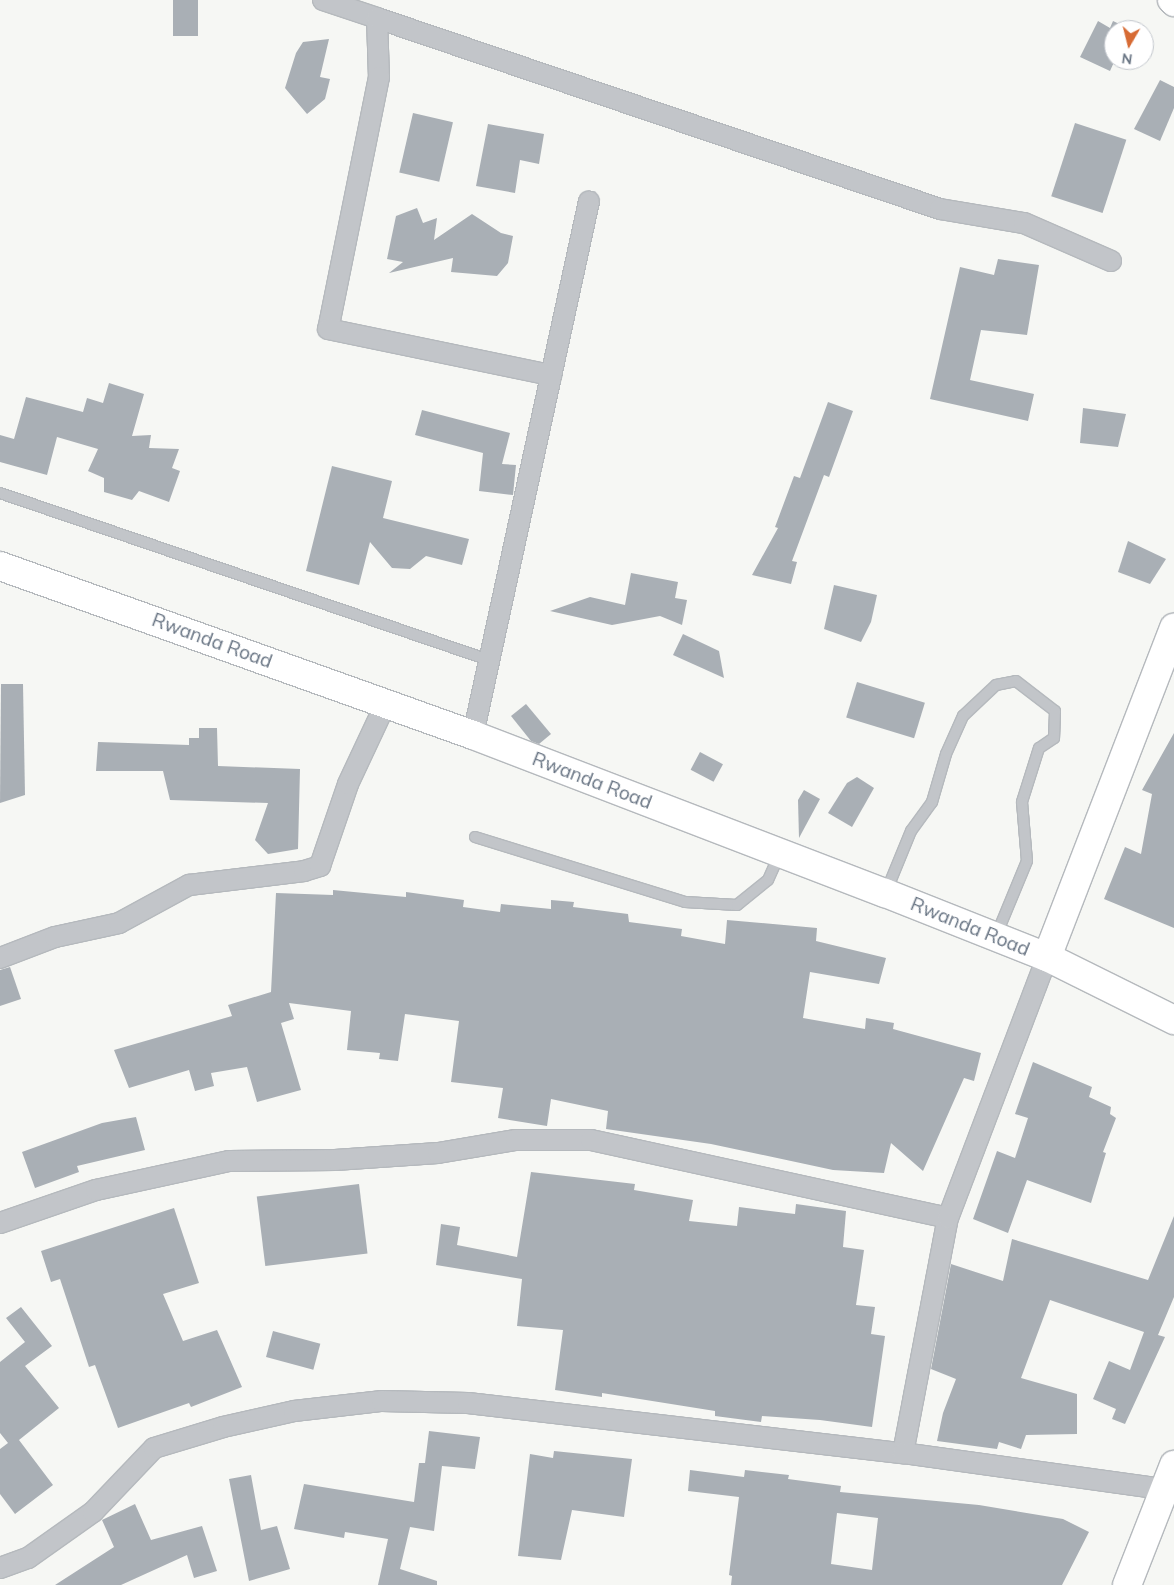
<!DOCTYPE html>
<html>
<head>
<meta charset="utf-8">
<style>
  body { margin:0 }
  #map { position:relative; width:1174px; height:1585px; overflow:hidden; background:#f6f7f4; font-family:Mulish,sans-serif }
  div>[style] { position:absolute }
  .building>* { inset:0; background:#a9afb5; transform-origin:0 0 }
  .roads { filter:drop-shadow(1px 0 #b5b9bd) drop-shadow(-1px 0 #b5b9bd) drop-shadow(0 1px #b5b9bd) drop-shadow(0 -1px #b5b9bd) }
  .lane>* { height:10px; margin:-5px; padding:0 5px; transform-origin:5px; border-radius:5px; background:#c2c5c9 }
  .street>* { height:20px; margin:-10px; padding:0 10px; transform-origin:10px; border-radius:10px; background:#c2c5c9 }
  .secondary>* { height:28px; margin:-14px; padding:0 14px; transform-origin:14px; border-radius:14px; background:#fff }
  .highway>* { height:28px; margin:-14px; padding:0 14px; transform-origin:14px; border-radius:14px; background:#fff }
  span { translate:-50% -50%; white-space:nowrap; text-align:center; line-height:1.15; -webkit-text-stroke:5px #fff; paint-order:stroke }
  .street-label { font-size:19px; color:#687483 }
  .north { position:absolute; left:1104px; top:20px; width:50px; height:50px; box-sizing:border-box; background:#fff; border:1px solid #c3c7cd; border-radius:50%; rotate:188deg; font-size:14px; font-weight:700; line-height:20px; text-align:center; color:#687483 }
  .north::after { content:''; display:block; margin:auto; width:18px; height:22px; background:#d76b34; clip-path:polygon(50% 0,100% 100%,50% 72%,0 100%) }
</style>
</head>
<body>
<div id="map">
  <div class="building">
    <i style="left:173px;top:0;width:25px;height:36px"></i>
    <i style="clip-path:polygon(1098px 21px,1110px 28px,1113px 21px,1130px 29px,1114px 30px,1115px 60px,1110px 71px,1080px 57px)"></i>
    <i style="clip-path:polygon(329px 39px,320px 77px,330px 79px,325px 99px,307px 114px,285px 88px,296px 53px,303px 42px)"></i>
    <i style="clip-path:polygon(1160px 80px,1174px 87px,1174px 108px,1160px 141px,1134px 129px)"></i>
    <i style="left:413px;top:113px;width:41px;height:61px;rotate:13deg"></i>
    <i style="left:1075px;top:123px;width:54px;height:77px;rotate:18deg"></i>
    <i style="clip-path:polygon(488px 124px,544px 134px,539px 164px,520px 160px,515px 193px,476px 186px)"></i>
    <i style="clip-path:polygon(417px 208px,423px 223px,437px 218px,434px 240px,472px 214px,501px 233px,513px 236px,508px 263px,497px 276px,451px 272px,453px 258px,389px 273px,403px 262px,387px 259px,396px 216px)"></i>
    <i style="clip-path:polygon(998px 259px,1039px 265px,1027px 335px,981px 330px,970px 380px,1034px 394px,1028px 421px,930px 399px,960px 267px,994px 275px)"></i>
    <i style="clip-path:polygon(109px 383px,144px 394px,132px 436px,151px 435px,149px 448px,179px 449px,172px 468px,180px 471px,169px 502px,139px 491px,132px 500px,104px 492px,104px 478px,88px 471px,98px 449px,57px 437px,47px 475px,0 462px,0 435px,14px 439px,26px 397px,83px 412px,87px 398px,103px 403px)"></i>
    <i style="clip-path:polygon(828px 402px,853px 411px,829px 477px,824px 475px,792px 561px,797px 562px,791px 584px,752px 575px,778px 528px,775px 527px,794px 476px,800px 478px)"></i>
    <i style="clip-path:polygon(1083px 408px,1126px 414px,1118px 447px,1080px 443px)"></i>
    <i style="clip-path:polygon(422px 410px,510px 433px,502px 464px,516px 465px,513px 495px,479px 491px,483px 453px,415px 435px)"></i>
    <i style="clip-path:polygon(332px 466px,392px 481px,383px 518px,469px 539px,462px 565px,426px 556px,410px 569px,392px 568px,370px 542px,359px 585px,306px 571px)"></i>
    <i style="clip-path:polygon(1128px 541px,1166px 559px,1150px 584px,1118px 572px)"></i>
    <i style="clip-path:polygon(631px 573px,678px 582px,675px 598px,687px 600px,682px 625px,660px 616px,612px 625px,550px 611px,590px 597px,625px 605px)"></i>
    <i style="clip-path:polygon(834px 585px,877px 595px,871px 622px,861px 642px,824px 629px)"></i>
    <i style="clip-path:polygon(683px 634px,719px 651px,724px 678px,673px 655px)"></i>
    <i style="left:857px;top:682px;width:71px;height:37px;rotate:17deg"></i>
    <i style="clip-path:polygon(1px 684px,23px 684px,25px 795px,0 803px)"></i>
    <i style="clip-path:polygon(526px 704px,551px 734px,539px 744px,531px 741px,511px 716px)"></i>
    <i style="clip-path:polygon(199px 728px,217px 728px,218px 766px,300px 769px,298px 849px,268px 854px,255px 840px,268px 803px,170px 800px,163px 771px,96px 771px,98px 742px,189px 745px,189px 738px,199px 738px)"></i>
    <i style="clip-path:polygon(1174px 733px,1174px 928px,1104px 899px,1125px 847px,1141px 854px,1152px 794px,1142px 790px)"></i>
    <i style="left:700px;top:752px;width:26px;height:20px;rotate:28deg"></i>
    <i style="clip-path:polygon(857px 777px,874px 788px,852px 827px,828px 813px,847px 783px)"></i>
    <i style="clip-path:polygon(804px 790px,820px 799px,799px 838px,798px 800px)"></i>
    <i style="clip-path:polygon(333px 890px,406px 897px,406px 892px,464px 900px,463px 907px,500px 912px,501px 904px,551px 909px,551px 900px,574px 902px,573px 907px,628px 914px,629px 922px,682px 929px,681px 936px,725px 944px,727px 920px,817px 928px,816px 941px,886px 958px,879px 984px,810px 972px,803px 1018px,865px 1029px,866px 1018px,894px 1023px,893px 1029px,981px 1053px,974px 1081px,964px 1078px,923px 1171px,891px 1143px,884px 1173px,833px 1170px,711px 1144px,606px 1129px,608px 1111px,551px 1099px,547px 1126px,498px 1118px,503px 1088px,451px 1082px,459px 1021px,405px 1014px,398px 1061px,379px 1059px,380px 1053px,347px 1050px,351px 1011px,289px 1003px,294px 1019px,281px 1023px,301px 1090px,257px 1102px,247px 1067px,211px 1073px,214px 1086px,195px 1091px,189px 1070px,129px 1088px,114px 1050px,232px 1016px,228px 1005px,271px 992px,276px 893px,333px 895px)"></i>
    <i style="clip-path:polygon(10px 967px,21px 999px,0 1006px,0 970px)"></i>
    <i style="clip-path:polygon(1033px 1062px,1092px 1087px,1089px 1097px,1111px 1107px,1110px 1114px,1116px 1118px,1103px 1152px,1106px 1153px,1091px 1203px,1027px 1180px,1008px 1233px,973px 1219px,997px 1151px,1015px 1158px,1028px 1118px,1015px 1114px)"></i>
    <i style="clip-path:polygon(136px 1117px,145px 1150px,77px 1166px,79px 1172px,35px 1188px,22px 1152px,102px 1123px)"></i>
    <i style="clip-path:polygon(531px 1172px,635px 1184px,634px 1190px,693px 1200px,689px 1221px,737px 1226px,739px 1207px,795px 1214px,796px 1204px,846px 1211px,843px 1247px,864px 1250px,856px 1305px,875px 1307px,871px 1334px,885px 1336px,872px 1427px,820px 1420px,762px 1416px,761px 1422px,715px 1416px,715px 1411px,602px 1393px,602px 1397px,555px 1390px,563px 1330px,517px 1326px,522px 1279px,436px 1265px,441px 1224px,460px 1227px,457px 1245px,517px 1257px)"></i>
    <i style="left:359px;top:1184px;width:70px;height:103px;rotate:83deg"></i>
    <i style="clip-path:polygon(174px 1208px,199px 1283px,163px 1294px,183px 1341px,217px 1330px,242px 1387px,191px 1407px,189px 1403px,118px 1428px,95px 1365px,89px 1367px,60px 1279px,51px 1282px,41px 1251px)"></i>
    <i style="clip-path:polygon(1174px 1216px,1174px 1297px,1158px 1335px,1165px 1337px,1125px 1424px,1112px 1419px,1116px 1409px,1093px 1399px,1109px 1361px,1130px 1370px,1144px 1332px,1050px 1300px,1021px 1378px,1077px 1394px,1077px 1434px,1026px 1435px,1021px 1449px,999px 1442px,997px 1449px,937px 1441px,943px 1413px,956px 1379px,931px 1369px,951px 1264px,1003px 1281px,1012px 1239px,1148px 1280px)"></i>
    <i style="clip-path:polygon(21px 1307px,52px 1346px,25px 1366px,59px 1408px,19px 1440px,53px 1485px,15px 1514px,0 1494px,0 1449px,8px 1443px,0 1433px,0 1362px,25px 1342px,6px 1318px)"></i>
    <i style="left:273px;top:1331px;width:49px;height:27px;rotate:15deg"></i>
    <i style="clip-path:polygon(429px 1431px,480px 1437px,475px 1469px,442px 1466px,434px 1531px,410px 1527px,400px 1569px,437px 1581px,437px 1585px,378px 1585px,388px 1539px,345px 1532px,344px 1538px,294px 1529px,304px 1484px,414px 1502px,419px 1463px,425px 1463px)"></i>
    <i style="clip-path:polygon(554px 1451px,632px 1459px,624px 1517px,572px 1510px,561px 1560px,518px 1556px,530px 1454px,553px 1458px)"></i>
    <i style="clip-path:polygon(evenodd,690px 1470px,744px 1477px,745px 1470px,789px 1475px,788px 1479px,841px 1486px,840px 1492px,979px 1505px,1063px 1519px,1089px 1532px,1062px 1585px,731px 1585px,732px 1576px,729px 1575px,739px 1497px,688px 1491px,690px 1470px,837px 1513px,878px 1518px,872px 1570px,831px 1564px,837px 1513px)"></i>
    <i style="clip-path:polygon(251px 1475px,261px 1530px,277px 1526px,290px 1569px,249px 1581px,229px 1479px)"></i>
    <i style="clip-path:polygon(135px 1504px,151px 1540px,202px 1526px,217px 1571px,194px 1578px,187px 1555px,121px 1585px,55px 1585px,114px 1547px,102px 1520px)"></i>
  </div>
  <div class="roads">
    <div class="lane">
      <i style="left:0;top:493px;width:517px;rotate:18.86deg"></i>
      <i style="left:475px;top:837px;width:220px;rotate:17.2deg"></i>
      <i style="left:685px;top:902px;width:52px;rotate:3.3deg"></i>
      <i style="left:737px;top:905px;width:40px;rotate:-39deg"></i>
      <i style="left:768px;top:880px;width:30px;rotate:-66deg"></i>
      <i style="left:886px;top:892px;width:66px;rotate:-67.7deg"></i>
      <i style="left:911px;top:831px;width:36px;rotate:-54deg"></i>
      <i style="left:932px;top:802px;width:50px;rotate:-73.7deg"></i>
      <i style="left:946px;top:754px;width:42px;rotate:-65.9deg"></i>
      <i style="left:963px;top:716px;width:45px;rotate:-43.2deg"></i>
      <i style="left:996px;top:685px;width:20px;rotate:-11deg"></i>
      <i style="left:1016px;top:681px;width:49px;rotate:37.6deg"></i>
      <i style="left:1055px;top:711px;width:27px;rotate:92deg"></i>
      <i style="left:1054px;top:738px;width:18px;rotate:146deg"></i>
      <i style="left:1039px;top:748px;width:57px;rotate:107.5deg"></i>
      <i style="left:1022px;top:802px;width:59px;rotate:85.2deg"></i>
      <i style="left:1027px;top:861px;width:81px;rotate:112.5deg"></i>
    </div>
    <div class="street">
      <i style="left:323px;top:0;width:57px;rotate:18.4deg"></i>
      <i style="left:377px;top:18px;width:59px;rotate:88.1deg"></i>
      <i style="left:379px;top:77px;width:257px;rotate:101.4deg"></i>
      <i style="left:328px;top:329px;width:228px;rotate:11.7deg"></i>
      <i style="left:377px;top:18px;width:595px;rotate:18.74deg"></i>
      <i style="left:940px;top:209px;width:85px;rotate:9.5deg"></i>
      <i style="left:1024px;top:223px;width:95px;rotate:23.6deg"></i>
      <i style="left:473px;top:735px;width:546px;rotate:-77.74deg"></i>
      <i style="left:0;top:958px;width:59px;rotate:-20.9deg"></i>
      <i style="left:55px;top:937px;width:66px;rotate:-12.3deg"></i>
      <i style="left:119px;top:923px;width:80px;rotate:-28.5deg"></i>
      <i style="left:189px;top:885px;width:116px;rotate:-6.9deg"></i>
      <i style="left:304px;top:871px;width:17px;rotate:-17deg"></i>
      <i style="left:320px;top:866px;width:87px;rotate:-71.1deg"></i>
      <i style="left:348px;top:784px;width:89px;rotate:-64.9deg"></i>
      <i style="left:0;top:1223px;width:102px;rotate:-19deg"></i>
      <i style="left:96px;top:1190px;width:136px;rotate:-12.3deg"></i>
      <i style="left:229px;top:1161px;width:106px;rotate:-0.5deg"></i>
      <i style="left:335px;top:1160px;width:103px;rotate:-3.9deg"></i>
      <i style="left:438px;top:1153px;width:79px;rotate:-9.5deg"></i>
      <i style="left:516px;top:1140px;width:75px"></i>
      <i style="left:591px;top:1140px;width:365px;rotate:12.3deg"></i>
      <i style="left:903px;top:1453px;width:239px;rotate:-79.2deg"></i>
      <i style="left:948px;top:1218px;width:279px;rotate:-69.2deg"></i>
      <i style="left:0;top:1568px;width:30px;rotate:-20deg"></i>
      <i style="left:28px;top:1558px;width:80px;rotate:-35.3deg"></i>
      <i style="left:93px;top:1512px;width:88px;rotate:-46.4deg"></i>
      <i style="left:154px;top:1448px;width:72px;rotate:-16.9deg"></i>
      <i style="left:223px;top:1427px;width:73px;rotate:-12.7deg"></i>
      <i style="left:294px;top:1411px;width:89px;rotate:-6.5deg"></i>
      <i style="left:382px;top:1401px;width:86px;rotate:1.3deg"></i>
      <i style="left:468px;top:1403px;width:438px;rotate:6.6deg"></i>
      <i style="left:903px;top:1453px;width:263px;rotate:7.9deg"></i>
    </div>
    <div class="secondary">
      <i style="left:1172px;top:0;width:3px;rotate:45deg"></i>
      <i style="left:1047px;top:957px;width:353px;rotate:-68.9deg"></i>
      <i style="left:1127px;top:1585px;width:129px;rotate:-68.6deg"></i>
    </div>
    <div class="highway">
      <i style="left:0;top:566px;width:502px;rotate:19.66deg"></i>
      <i style="left:473px;top:735px;width:441px;rotate:21deg"></i>
      <i style="left:885px;top:893px;width:174px;rotate:21.6deg"></i>
      <i style="left:1047px;top:957px;width:142px;rotate:26.4deg"></i>
    </div>
  </div>
  <div class="street-label">
    <span style="left:212px;top:641px;rotate:20deg">Rwanda Road</span>
    <span style="left:592px;top:781px;rotate:21deg">Rwanda Road</span>
    <span style="left:970px;top:927px;rotate:22deg">Rwanda Road</span>
  </div>
  <div class="north">N</div>
</div>
</body>
</html>
